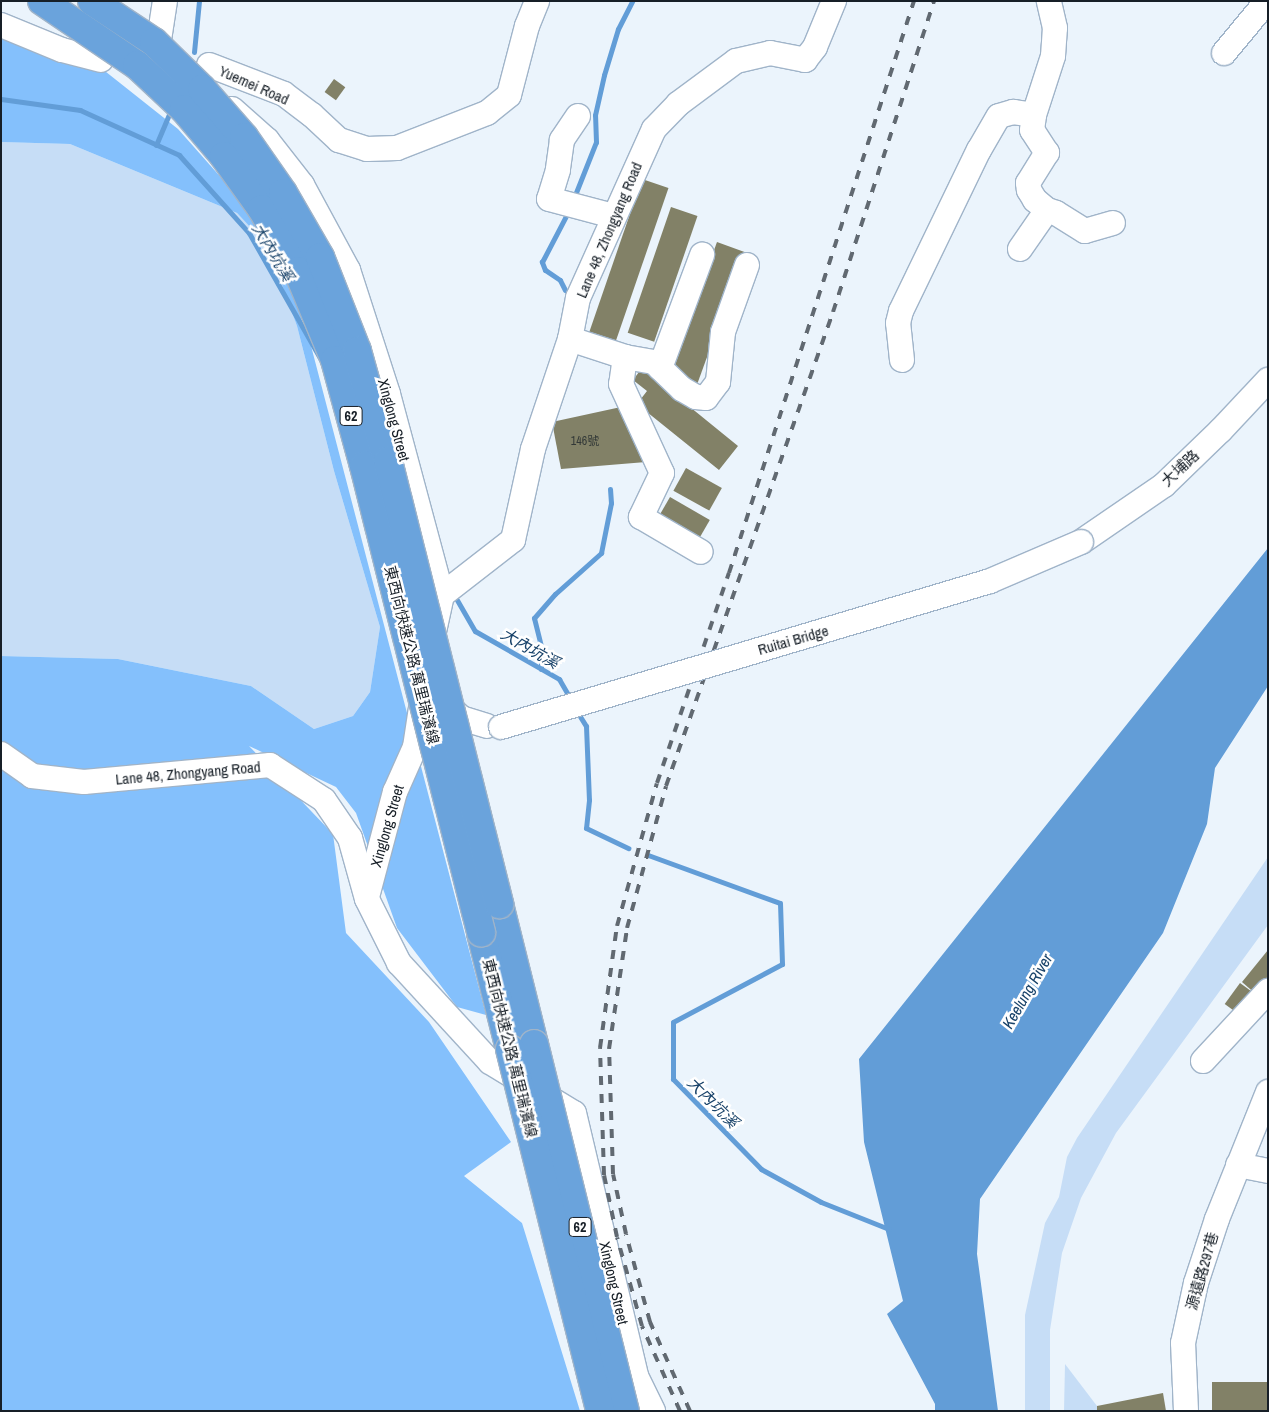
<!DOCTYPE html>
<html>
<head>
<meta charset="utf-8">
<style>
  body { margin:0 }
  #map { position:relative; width:1269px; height:1412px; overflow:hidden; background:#ebf4fc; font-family:"Archivo Narrow","Noto Sans TC",sans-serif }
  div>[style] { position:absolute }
  .green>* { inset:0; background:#c6ddf6 }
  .forest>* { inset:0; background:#84c0fc }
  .water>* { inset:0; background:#629dd7 }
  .stream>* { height:5px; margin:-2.5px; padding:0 2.5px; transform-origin:2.5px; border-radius:2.5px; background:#629dd7 }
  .building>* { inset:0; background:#828167; transform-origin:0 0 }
  .roads { filter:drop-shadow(1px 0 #a0b4c9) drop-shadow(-1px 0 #a0b4c9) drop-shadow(0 1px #a0b4c9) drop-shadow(0 -1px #a0b4c9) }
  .minor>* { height:24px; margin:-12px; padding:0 12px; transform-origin:12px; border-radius:12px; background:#fff }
  .highway>* { height:28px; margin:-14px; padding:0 14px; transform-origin:14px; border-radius:14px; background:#6aa3dc }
  .rail>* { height:4px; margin-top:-2px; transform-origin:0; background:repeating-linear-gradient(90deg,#616971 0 9px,transparent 0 18px) }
  .bridges { filter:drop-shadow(1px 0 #a0b4c9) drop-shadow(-1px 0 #a0b4c9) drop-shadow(0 1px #a0b4c9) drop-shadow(0 -1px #a0b4c9) }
  .minor-bridge>* { height:24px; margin:-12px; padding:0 12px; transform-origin:12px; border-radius:12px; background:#fff }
  .highway-bridge>* { height:28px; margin:-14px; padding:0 14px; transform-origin:14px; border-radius:14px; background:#6aa3dc }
  span { translate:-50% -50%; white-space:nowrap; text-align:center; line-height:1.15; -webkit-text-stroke:5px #fff; paint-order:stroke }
  .number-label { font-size:12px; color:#323837 }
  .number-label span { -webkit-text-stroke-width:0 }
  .shield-label span { padding:1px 4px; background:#fff; border:1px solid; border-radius:4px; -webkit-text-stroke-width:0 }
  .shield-label { font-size:14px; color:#171f27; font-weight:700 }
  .street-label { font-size:15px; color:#171f27 }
  .water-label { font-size:16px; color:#19436a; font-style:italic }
  .frame { position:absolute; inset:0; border:2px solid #171f27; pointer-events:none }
</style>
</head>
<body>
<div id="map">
  <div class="green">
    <i style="clip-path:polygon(1px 142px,70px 144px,237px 213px,269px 246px,297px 326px,334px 471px,380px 627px,370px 692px,353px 716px,314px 729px,251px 686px,118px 659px,1px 656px)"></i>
    <i style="clip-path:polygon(1268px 857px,1268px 925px,1116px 1133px,1081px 1198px,1062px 1253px,1050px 1330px,1050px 1411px,1025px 1411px,1025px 1315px,1045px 1223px,1059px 1197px,1067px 1157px,1077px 1138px)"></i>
    <i style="clip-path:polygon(1065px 1364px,1097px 1406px,1097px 1411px,1064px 1411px)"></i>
  </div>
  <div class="forest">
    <i style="clip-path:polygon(1px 35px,96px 64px,178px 129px,240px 199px,276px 249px,310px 342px,486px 1015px,457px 1007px,397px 928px,356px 813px,336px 787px,249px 746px,333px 834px,346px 933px,429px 1022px,511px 1142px,464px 1176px,522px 1223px,580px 1411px,1px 1411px,1px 656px,118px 659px,251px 686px,314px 729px,353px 716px,370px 692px,380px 627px,334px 471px,297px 326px,268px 246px,237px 213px,70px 144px,1px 142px)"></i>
  </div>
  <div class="water">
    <i style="clip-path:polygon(1268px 548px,1268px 686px,1215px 768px,1207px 824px,1163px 933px,980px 1199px,977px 1254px,998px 1411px,935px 1411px,935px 1404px,887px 1314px,903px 1301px,864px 1142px,859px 1059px)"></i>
  </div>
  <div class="stream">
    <i style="left:194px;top:52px;width:51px;rotate:-84.4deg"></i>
    <i style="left:1px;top:99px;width:80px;rotate:7.9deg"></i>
    <i style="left:80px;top:110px;width:109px;rotate:24.4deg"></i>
    <i style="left:179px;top:155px;width:105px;rotate:48.1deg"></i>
    <i style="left:249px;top:233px;width:146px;rotate:60.4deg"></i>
    <i style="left:156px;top:145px;width:39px;rotate:-67deg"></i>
    <i style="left:573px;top:200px;width:62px;rotate:-68.4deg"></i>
    <i style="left:596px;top:142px;width:27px;rotate:-92deg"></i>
    <i style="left:595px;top:115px;width:41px;rotate:-77.3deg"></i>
    <i style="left:604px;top:75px;width:48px;rotate:-73.1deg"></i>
    <i style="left:618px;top:29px;width:31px;rotate:-63deg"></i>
    <i style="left:565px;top:290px;width:11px;rotate:-117deg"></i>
    <i style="left:560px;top:280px;width:18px;rotate:-146deg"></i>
    <i style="left:545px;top:270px;width:9px;rotate:-111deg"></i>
    <i style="left:542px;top:262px;width:56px;rotate:-62.5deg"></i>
    <i style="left:457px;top:600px;width:36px;rotate:60deg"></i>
    <i style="left:475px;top:631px;width:97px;rotate:29.7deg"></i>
    <i style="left:559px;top:679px;width:24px;rotate:60deg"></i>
    <i style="left:541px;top:669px;width:23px;rotate:-90deg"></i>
    <i style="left:541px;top:646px;width:29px;rotate:-104deg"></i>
    <i style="left:534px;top:618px;width:32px;rotate:-49deg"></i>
    <i style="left:555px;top:594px;width:62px;rotate:-41.7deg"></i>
    <i style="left:601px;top:553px;width:51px;rotate:-78.7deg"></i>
    <i style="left:611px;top:503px;width:14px;rotate:-94deg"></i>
    <i style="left:576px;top:710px;width:19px;rotate:58deg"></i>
    <i style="left:586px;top:726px;width:74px;rotate:87.7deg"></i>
    <i style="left:589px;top:800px;width:28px;rotate:96deg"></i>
    <i style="left:586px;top:828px;width:47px;rotate:25.5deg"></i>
    <i style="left:648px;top:855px;width:140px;rotate:20deg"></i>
    <i style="left:780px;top:903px;width:61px;rotate:88.1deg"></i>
    <i style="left:782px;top:964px;width:123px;rotate:152deg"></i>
    <i style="left:673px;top:1022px;width:57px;rotate:90deg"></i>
    <i style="left:673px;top:1079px;width:126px;rotate:45.6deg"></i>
    <i style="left:761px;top:1169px;width:68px;rotate:28.8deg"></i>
    <i style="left:821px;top:1202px;width:73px;rotate:21.7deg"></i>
  </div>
  <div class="building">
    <i style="left:334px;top:79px;width:14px;height:16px;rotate:36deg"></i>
    <i style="left:642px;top:179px;width:28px;height:164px;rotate:19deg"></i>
    <i style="left:671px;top:207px;width:28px;height:133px;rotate:19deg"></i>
    <i style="left:717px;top:242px;width:30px;height:140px;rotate:20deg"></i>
    <i style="clip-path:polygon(642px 368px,738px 446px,719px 470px,637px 404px,647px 391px,633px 380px)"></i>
    <i style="clip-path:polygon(621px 407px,646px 462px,561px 469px,552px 422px)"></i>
    <i style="left:686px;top:468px;width:41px;height:26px;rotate:29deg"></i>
    <i style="left:670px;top:497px;width:46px;height:24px;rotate:30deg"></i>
    <i style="clip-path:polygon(1268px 950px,1268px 984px,1258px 996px,1242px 982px)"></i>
    <i style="left:1240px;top:983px;width:22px;height:26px;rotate:36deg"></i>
    <i style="left:1268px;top:1382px;width:29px;height:56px;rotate:90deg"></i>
    <i style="clip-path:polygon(1163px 1393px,1166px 1411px,1097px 1411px,1097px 1406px)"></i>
  </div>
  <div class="roads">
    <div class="minor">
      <i style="left:1px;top:25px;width:66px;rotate:22.3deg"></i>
      <i style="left:62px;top:50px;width:40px;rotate:14.4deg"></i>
      <i style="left:1224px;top:53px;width:67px;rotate:-50.4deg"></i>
      <i style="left:163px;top:58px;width:8px;rotate:-140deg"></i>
      <i style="left:157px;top:53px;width:53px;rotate:-81.3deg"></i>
      <i style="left:209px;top:65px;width:80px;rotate:21.1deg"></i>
      <i style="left:284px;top:94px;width:35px;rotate:37deg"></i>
      <i style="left:312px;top:115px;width:37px;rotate:43deg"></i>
      <i style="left:339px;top:140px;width:29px;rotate:18deg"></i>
      <i style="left:367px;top:149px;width:30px;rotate:-2deg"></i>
      <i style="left:397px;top:148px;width:97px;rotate:-21.3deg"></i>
      <i style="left:487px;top:113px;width:28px;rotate:-39deg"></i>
      <i style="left:509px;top:95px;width:71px;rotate:-75.4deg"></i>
      <i style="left:527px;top:26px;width:27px;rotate:-68deg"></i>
      <i style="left:232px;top:109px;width:47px;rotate:41.5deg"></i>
      <i style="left:267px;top:140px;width:57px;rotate:52.1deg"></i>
      <i style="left:302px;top:185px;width:97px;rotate:61.6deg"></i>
      <i style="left:348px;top:270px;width:130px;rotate:72.1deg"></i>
      <i style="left:388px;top:394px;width:208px;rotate:75deg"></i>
      <i style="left:442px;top:595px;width:47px;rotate:102.3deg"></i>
      <i style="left:578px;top:116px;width:29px;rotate:124deg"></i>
      <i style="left:562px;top:140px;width:30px;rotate:98deg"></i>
      <i style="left:558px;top:170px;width:30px;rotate:107deg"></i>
      <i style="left:549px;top:199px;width:66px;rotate:14.9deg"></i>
      <i style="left:1047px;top:210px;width:9px;rotate:18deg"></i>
      <i style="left:1056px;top:213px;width:34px;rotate:32deg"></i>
      <i style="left:1085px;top:231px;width:29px;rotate:-16deg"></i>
      <i style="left:1020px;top:249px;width:47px;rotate:-55.3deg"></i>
      <i style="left:1047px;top:210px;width:16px;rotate:-140deg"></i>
      <i style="left:1035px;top:200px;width:12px;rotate:-121deg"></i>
      <i style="left:1029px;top:190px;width:7px;rotate:-98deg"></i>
      <i style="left:1028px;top:183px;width:36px;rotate:-58deg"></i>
      <i style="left:1047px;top:153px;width:27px;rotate:-123deg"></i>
      <i style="left:1032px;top:130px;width:15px;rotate:-82deg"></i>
      <i style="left:570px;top:339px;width:58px;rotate:18.1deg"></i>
      <i style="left:625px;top:357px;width:29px;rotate:10deg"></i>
      <i style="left:654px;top:362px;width:39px;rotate:44deg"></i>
      <i style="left:682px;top:389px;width:16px;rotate:30deg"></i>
      <i style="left:696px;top:397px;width:10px;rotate:6deg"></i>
      <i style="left:706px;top:398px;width:20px;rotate:-53deg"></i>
      <i style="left:718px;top:382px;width:50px;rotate:-84.3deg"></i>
      <i style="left:723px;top:332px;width:71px;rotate:-70.3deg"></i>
      <i style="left:625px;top:357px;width:27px;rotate:98deg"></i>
      <i style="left:621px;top:384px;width:98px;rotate:65.3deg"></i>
      <i style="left:662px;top:473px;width:49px;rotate:115.5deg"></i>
      <i style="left:641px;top:517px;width:69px;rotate:30.3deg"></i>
      <i style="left:902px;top:360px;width:37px;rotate:-96deg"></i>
      <i style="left:898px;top:323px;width:12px;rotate:-76deg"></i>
      <i style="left:901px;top:311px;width:179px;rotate:-64.2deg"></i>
      <i style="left:979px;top:150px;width:39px;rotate:-60deg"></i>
      <i style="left:999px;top:116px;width:15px;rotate:-16deg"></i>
      <i style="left:1013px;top:112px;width:21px;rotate:8deg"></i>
      <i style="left:1034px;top:115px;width:62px;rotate:-72.1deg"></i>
      <i style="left:1053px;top:56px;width:28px;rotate:-86deg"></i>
      <i style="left:1055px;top:28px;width:28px;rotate:-103deg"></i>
      <i style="left:660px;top:368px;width:121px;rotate:-69.6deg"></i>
      <i style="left:1081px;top:542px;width:101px;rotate:-34.5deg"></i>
      <i style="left:1164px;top:485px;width:79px;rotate:-44deg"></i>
      <i style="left:1221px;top:430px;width:69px;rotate:-46.8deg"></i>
      <i style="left:442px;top:595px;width:90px;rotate:-37.8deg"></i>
      <i style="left:513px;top:540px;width:93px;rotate:-77.6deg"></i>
      <i style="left:533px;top:449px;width:116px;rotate:-71.4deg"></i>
      <i style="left:570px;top:339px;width:42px;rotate:-79deg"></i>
      <i style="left:578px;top:298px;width:185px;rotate:-65.8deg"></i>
      <i style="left:654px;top:129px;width:35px;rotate:-46deg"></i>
      <i style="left:678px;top:104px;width:72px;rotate:-36.6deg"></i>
      <i style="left:736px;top:61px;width:35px;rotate:-13deg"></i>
      <i style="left:770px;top:53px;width:36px;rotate:11deg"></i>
      <i style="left:805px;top:60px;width:16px;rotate:-52deg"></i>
      <i style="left:815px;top:47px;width:50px;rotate:-67.6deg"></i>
      <i style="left:442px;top:700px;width:26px;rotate:43deg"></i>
      <i style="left:461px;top:718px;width:27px;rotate:17deg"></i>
      <i style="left:1px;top:754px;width:38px;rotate:35deg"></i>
      <i style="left:32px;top:776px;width:52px;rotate:6.6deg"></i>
      <i style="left:84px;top:782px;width:187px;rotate:-5.2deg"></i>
      <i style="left:270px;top:765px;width:64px;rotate:32.9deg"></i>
      <i style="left:324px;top:800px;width:46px;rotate:55.6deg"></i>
      <i style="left:350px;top:838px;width:63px;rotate:74.4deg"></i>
      <i style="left:367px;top:899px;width:72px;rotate:63.4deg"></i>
      <i style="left:399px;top:963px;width:134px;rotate:47.4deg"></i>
      <i style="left:490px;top:1062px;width:98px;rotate:31.3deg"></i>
      <i style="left:574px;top:1113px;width:270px;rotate:76.7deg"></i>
      <i style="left:636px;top:1376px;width:39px;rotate:64deg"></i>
      <i style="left:367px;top:897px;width:109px;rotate:-75.1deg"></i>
      <i style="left:395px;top:792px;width:49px;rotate:-66deg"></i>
      <i style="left:415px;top:747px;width:47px;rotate:-81.3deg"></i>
      <i style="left:1203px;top:1061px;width:96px;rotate:-47.1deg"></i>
      <i style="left:1238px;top:1165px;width:31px;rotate:11deg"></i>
      <i style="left:1186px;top:1411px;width:68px;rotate:-92.5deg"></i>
      <i style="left:1183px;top:1343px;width:61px;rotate:-77.8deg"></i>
      <i style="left:1196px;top:1283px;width:67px;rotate:-71.8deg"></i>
      <i style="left:1217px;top:1219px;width:137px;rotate:-68.1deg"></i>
    </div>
    <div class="highway">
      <i style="left:499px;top:904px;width:144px;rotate:76deg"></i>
      <i style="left:481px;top:933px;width:120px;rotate:76deg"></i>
    </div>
  </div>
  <div class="rail">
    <i style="left:680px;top:1411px;width:93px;rotate:-114.1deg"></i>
    <i style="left:642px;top:1326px;width:92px;rotate:-105.7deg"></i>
    <i style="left:617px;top:1237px;width:63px;rotate:-101.8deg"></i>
    <i style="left:604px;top:1175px;width:127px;rotate:-91.8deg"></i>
    <i style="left:600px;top:1048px;width:123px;rotate:-82.1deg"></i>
    <i style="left:617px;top:926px;width:148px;rotate:-74.4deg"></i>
    <i style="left:657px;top:783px;width:222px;rotate:-71.1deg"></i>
    <i style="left:729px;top:573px;width:601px;rotate:-72.08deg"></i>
    <i style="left:690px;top:1411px;width:98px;rotate:-114.2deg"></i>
    <i style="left:650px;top:1322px;width:91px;rotate:-105.3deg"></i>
    <i style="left:626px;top:1234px;width:61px;rotate:-102.2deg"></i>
    <i style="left:613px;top:1174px;width:125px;rotate:-91.8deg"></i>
    <i style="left:609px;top:1049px;width:122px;rotate:-81.5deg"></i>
    <i style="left:627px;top:928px;width:147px;rotate:-74.6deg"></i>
    <i style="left:666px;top:786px;width:503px;rotate:-70.59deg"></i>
    <i style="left:833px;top:312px;width:327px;rotate:-72deg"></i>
  </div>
  <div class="bridges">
    <div class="minor-bridge">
      <i style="left:501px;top:727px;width:510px;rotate:-16.62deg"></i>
      <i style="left:990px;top:581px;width:99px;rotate:-23.2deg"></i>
    </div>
    <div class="highway-bridge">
      <i style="left:42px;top:1px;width:115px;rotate:34deg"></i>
      <i style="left:137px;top:65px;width:64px;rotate:43.1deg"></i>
      <i style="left:184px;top:109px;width:62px;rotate:49.6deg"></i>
      <i style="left:224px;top:156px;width:65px;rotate:54.4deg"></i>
      <i style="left:262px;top:209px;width:72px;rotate:59.9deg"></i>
      <i style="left:298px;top:271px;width:96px;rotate:67.4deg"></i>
      <i style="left:335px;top:360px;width:110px;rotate:74.7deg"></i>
      <i style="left:364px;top:466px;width:481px;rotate:75.9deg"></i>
      <i style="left:92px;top:1px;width:74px;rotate:33.5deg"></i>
      <i style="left:154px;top:42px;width:67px;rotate:44.4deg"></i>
      <i style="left:202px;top:89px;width:64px;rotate:48.8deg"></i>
      <i style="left:244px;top:137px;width:68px;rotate:55.1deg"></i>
      <i style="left:283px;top:193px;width:74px;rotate:60deg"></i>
      <i style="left:320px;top:257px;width:101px;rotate:68.5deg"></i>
      <i style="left:357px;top:351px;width:114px;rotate:74.3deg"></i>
      <i style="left:388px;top:461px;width:457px;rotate:75.9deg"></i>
      <i style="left:534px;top:1044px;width:378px;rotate:76.1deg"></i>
      <i style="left:510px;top:1049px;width:373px;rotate:76deg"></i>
    </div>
  </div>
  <div class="number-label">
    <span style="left:585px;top:442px">146號</span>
  </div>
  <div class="shield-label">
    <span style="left:351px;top:416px">62</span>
    <span style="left:580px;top:1227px">62</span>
  </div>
  <div class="street-label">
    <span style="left:254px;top:85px;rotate:24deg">Yuemei Road</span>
    <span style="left:609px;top:230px;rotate:-67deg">Lane 48, Zhongyang Road</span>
    <span style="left:394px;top:420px;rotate:75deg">Xinglong Street</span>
    <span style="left:1180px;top:468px;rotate:-43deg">大埔路</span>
    <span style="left:793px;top:640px;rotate:-16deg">Ruitai Bridge</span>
    <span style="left:412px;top:655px;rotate:76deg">東西向快速公路 萬里瑞濱線</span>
    <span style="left:188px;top:773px;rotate:-5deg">Lane 48, Zhongyang Road</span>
    <span style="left:387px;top:826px;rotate:-74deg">Xinglong Street</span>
    <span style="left:510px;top:1048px;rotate:76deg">東西向快速公路 萬里瑞濱線</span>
    <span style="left:1202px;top:1271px;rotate:-74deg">源遠路297巷</span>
    <span style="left:614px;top:1283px;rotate:77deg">Xinglong Street</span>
  </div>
  <div class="water-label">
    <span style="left:273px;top:252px;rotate:59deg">大內坑溪</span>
    <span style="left:530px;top:648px;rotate:30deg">大內坑溪</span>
    <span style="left:1027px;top:991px;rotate:-60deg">Keelung River</span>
    <span style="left:713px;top:1102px;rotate:45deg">大內坑溪</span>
  </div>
  <div class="frame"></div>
</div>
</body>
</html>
